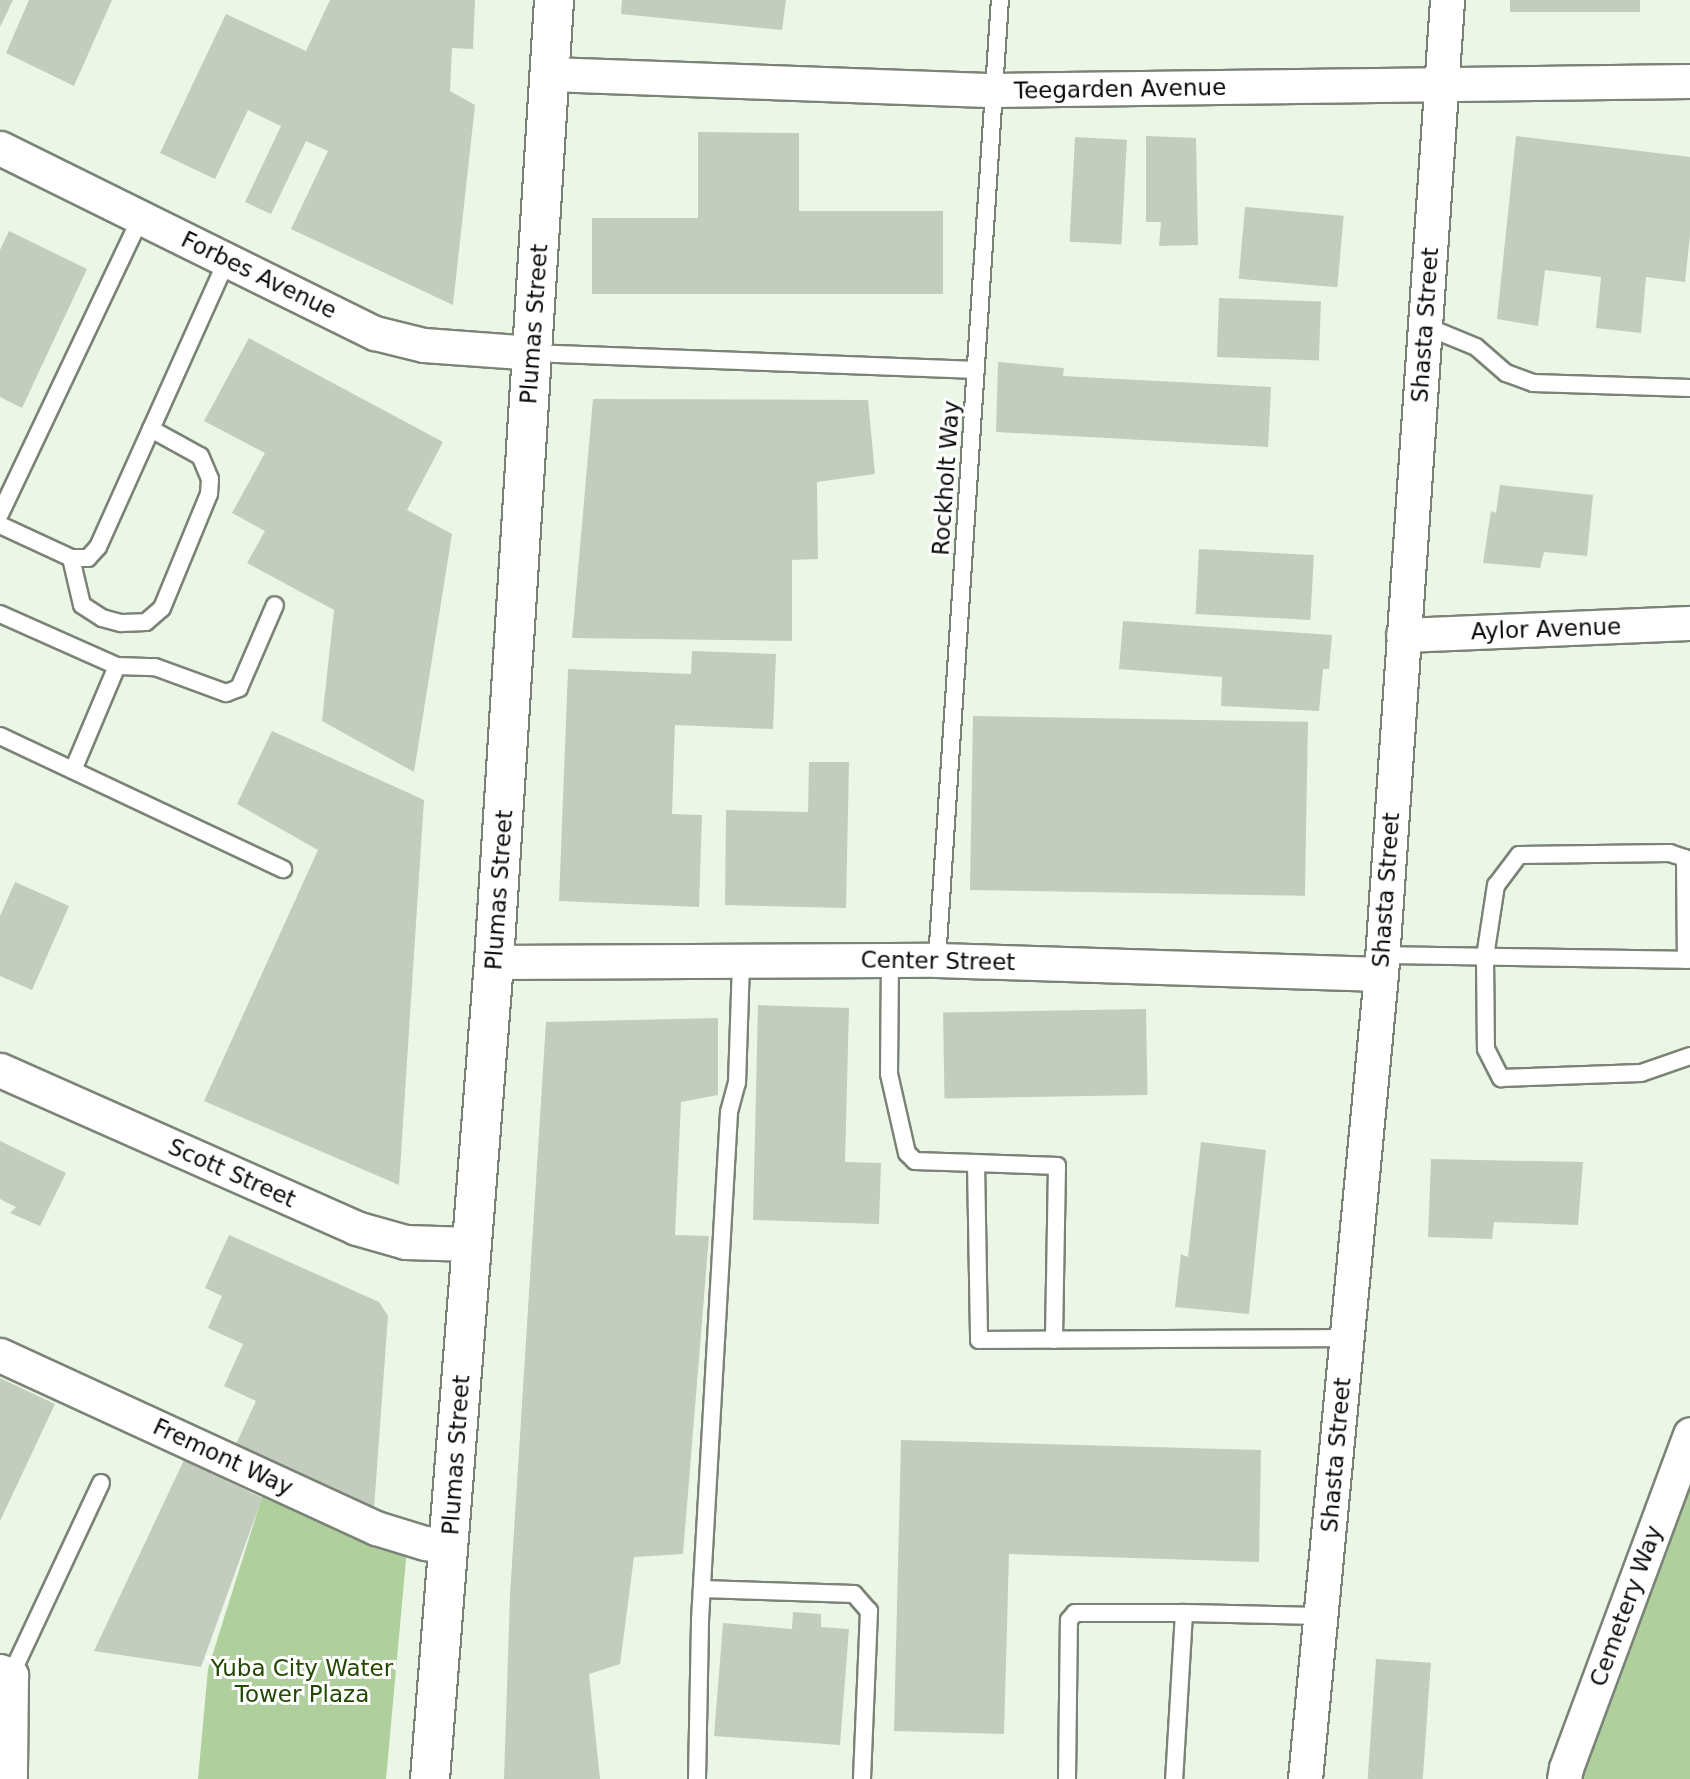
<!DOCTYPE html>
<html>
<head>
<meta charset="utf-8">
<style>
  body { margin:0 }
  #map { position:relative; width:1690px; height:1779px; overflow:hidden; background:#ecf6e7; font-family:"DejaVu Sans",sans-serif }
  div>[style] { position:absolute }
  .green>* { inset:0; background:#afcf9d }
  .building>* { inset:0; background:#c3ccbe; transform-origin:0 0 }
  .roads { filter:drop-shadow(2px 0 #7b8376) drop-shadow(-2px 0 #7b8376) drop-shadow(0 2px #7b8376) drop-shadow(0 -2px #7b8376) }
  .service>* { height:16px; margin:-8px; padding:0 8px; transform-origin:8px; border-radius:8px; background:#fff }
  .minor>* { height:33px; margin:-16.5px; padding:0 16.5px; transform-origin:16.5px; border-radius:16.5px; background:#fff }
  .tertiary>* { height:38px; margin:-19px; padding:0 19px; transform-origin:19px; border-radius:19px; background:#fff }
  span { translate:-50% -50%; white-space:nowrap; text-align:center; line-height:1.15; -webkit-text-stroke:6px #fff; paint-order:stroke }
  .street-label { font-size:23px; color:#090d08 }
  .park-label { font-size:23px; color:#234801 }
</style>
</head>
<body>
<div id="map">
  <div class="green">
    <i style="clip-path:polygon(1690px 1477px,1690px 1779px,1582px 1779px,1582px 1771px)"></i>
    <i style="clip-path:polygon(268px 1478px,408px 1538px,386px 1779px,198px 1779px,208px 1669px)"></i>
  </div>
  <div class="building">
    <i style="clip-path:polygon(0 0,13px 0,0 27px)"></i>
    <i style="clip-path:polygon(29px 0,112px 0,74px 86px,6px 53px)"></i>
    <i style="clip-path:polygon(330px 0,475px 0,473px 49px,452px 48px,450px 91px,475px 105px,453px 305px,291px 229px,328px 151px,306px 141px,271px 214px,245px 202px,281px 126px,248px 110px,215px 179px,160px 153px,226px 14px,306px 51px)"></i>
    <i style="clip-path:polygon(622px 0,786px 0,782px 30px,621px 14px)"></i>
    <i style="left:1510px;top:0;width:130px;height:12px"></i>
    <i style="clip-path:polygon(698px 132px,799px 133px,799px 211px,943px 211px,943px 294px,592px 294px,592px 218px,698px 218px)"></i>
    <i style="clip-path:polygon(1146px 136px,1196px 138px,1198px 245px,1159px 246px,1161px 222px,1146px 222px)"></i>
    <i style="clip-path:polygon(1516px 136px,1690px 157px,1690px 235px,1685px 282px,1646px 277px,1641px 333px,1596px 328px,1601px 277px,1545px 270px,1538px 326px,1497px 319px)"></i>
    <i style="left:1075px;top:137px;width:52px;height:105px;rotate:3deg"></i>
    <i style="left:1245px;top:207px;width:99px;height:72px;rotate:5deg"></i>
    <i style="clip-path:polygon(9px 231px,87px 269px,22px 408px,0 397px,0 250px)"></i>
    <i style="left:1219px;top:298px;width:102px;height:59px;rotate:2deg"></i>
    <i style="clip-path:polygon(249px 338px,443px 442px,407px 510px,452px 534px,414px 772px,322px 721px,334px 610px,247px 563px,265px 531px,232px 513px,265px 453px,204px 421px)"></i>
    <i style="clip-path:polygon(998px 362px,1064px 368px,1063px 376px,1271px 387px,1268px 447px,996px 432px)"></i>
    <i style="clip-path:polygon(593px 399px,868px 400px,875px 474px,817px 482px,818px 559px,792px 560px,792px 641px,572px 638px)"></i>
    <i style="clip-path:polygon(1500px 485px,1593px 495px,1587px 556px,1544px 552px,1540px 568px,1483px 563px,1491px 511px,1496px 513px)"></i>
    <i style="left:1199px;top:549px;width:115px;height:65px;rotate:3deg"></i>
    <i style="clip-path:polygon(1123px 621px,1332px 635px,1329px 669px,1323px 669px,1319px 711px,1221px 706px,1222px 677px,1119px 669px)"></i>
    <i style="clip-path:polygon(692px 651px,776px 654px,773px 729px,675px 725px,672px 814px,702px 815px,699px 907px,559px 901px,568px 669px,691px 674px)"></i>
    <i style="left:973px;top:716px;width:335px;height:174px;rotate:1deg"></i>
    <i style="clip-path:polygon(272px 731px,424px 800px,399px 1185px,204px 1101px,318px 850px,237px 804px)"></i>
    <i style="clip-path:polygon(809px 762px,849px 762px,846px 908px,725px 905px,726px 810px,808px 812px)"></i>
    <i style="clip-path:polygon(15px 882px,69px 906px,32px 990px,0 976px,0 916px)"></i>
    <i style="clip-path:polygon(758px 1005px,849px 1008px,845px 1162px,881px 1163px,879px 1224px,753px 1220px)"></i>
    <i style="left:1146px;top:1009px;width:86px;height:203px;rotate:89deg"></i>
    <i style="clip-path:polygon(718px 1018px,718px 1095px,681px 1102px,675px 1235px,709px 1236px,683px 1554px,634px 1557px,620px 1664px,589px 1674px,600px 1779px,504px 1779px,510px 1595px,546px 1022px)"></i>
    <i style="clip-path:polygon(0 1141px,66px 1173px,40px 1226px,10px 1213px,16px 1207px,0 1199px)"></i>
    <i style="clip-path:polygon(1201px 1142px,1266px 1150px,1249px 1314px,1175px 1307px,1181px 1254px,1188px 1257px)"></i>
    <i style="clip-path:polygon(1431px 1159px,1583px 1162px,1578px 1225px,1494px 1222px,1492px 1239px,1428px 1237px)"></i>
    <i style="clip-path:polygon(229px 1235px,379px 1302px,388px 1316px,374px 1508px,236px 1444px,256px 1401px,224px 1386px,243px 1344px,208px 1328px,222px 1296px,205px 1288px)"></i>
    <i style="clip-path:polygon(0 1378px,55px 1404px,0 1521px)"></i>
    <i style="clip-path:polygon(901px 1440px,1261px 1450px,1259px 1562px,1009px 1554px,1004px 1734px,894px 1731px)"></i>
    <i style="clip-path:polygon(184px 1460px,262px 1498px,201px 1667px,94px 1651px)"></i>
    <i style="clip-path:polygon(793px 1612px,821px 1614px,821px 1627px,849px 1629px,840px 1745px,714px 1736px,723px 1623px,792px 1629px)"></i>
    <i style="left:1376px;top:1659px;width:55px;height:120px;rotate:4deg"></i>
  </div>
  <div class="roads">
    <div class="service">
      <i style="left:1425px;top:326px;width:55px;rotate:22.4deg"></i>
      <i style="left:1476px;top:347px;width:40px;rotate:41deg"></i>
      <i style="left:1506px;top:373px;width:29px;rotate:20deg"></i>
      <i style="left:1533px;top:383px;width:157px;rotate:1.8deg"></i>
      <i style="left:532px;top:353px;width:444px;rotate:2.2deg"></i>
      <i style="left:0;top:514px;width:329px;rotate:-64.6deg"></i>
      <i style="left:0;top:525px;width:78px;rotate:24.9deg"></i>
      <i style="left:71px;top:558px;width:17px"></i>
      <i style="left:88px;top:558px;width:15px;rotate:-48deg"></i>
      <i style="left:98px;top:547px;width:315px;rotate:-65.8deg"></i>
      <i style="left:71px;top:558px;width:48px;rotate:76.8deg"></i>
      <i style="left:82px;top:605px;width:24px;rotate:33deg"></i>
      <i style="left:102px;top:618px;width:20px;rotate:15deg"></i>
      <i style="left:121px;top:623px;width:25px;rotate:-2deg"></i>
      <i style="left:146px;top:622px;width:21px;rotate:-41deg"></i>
      <i style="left:162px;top:608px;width:123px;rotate:-67.6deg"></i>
      <i style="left:209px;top:494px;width:15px;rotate:-86deg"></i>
      <i style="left:210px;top:479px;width:25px;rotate:-113deg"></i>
      <i style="left:200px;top:456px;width:56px;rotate:-151.1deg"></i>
      <i style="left:0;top:614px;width:128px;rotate:24deg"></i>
      <i style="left:117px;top:666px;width:113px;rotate:112.9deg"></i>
      <i style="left:117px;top:666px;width:38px;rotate:2deg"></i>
      <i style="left:155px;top:667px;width:76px;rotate:20.1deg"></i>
      <i style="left:226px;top:693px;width:14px;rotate:-21deg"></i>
      <i style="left:239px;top:688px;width:90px;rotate:-66.6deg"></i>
      <i style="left:0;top:736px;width:313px;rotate:25.2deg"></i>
      <i style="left:1382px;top:955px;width:308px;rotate:0.9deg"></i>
      <i style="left:890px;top:959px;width:115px;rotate:90.5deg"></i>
      <i style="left:889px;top:1074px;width:81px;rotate:77.2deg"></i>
      <i style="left:907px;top:1153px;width:11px;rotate:45deg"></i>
      <i style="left:915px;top:1161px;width:61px;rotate:1.9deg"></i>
      <i style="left:976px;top:1163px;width:177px;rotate:89deg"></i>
      <i style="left:979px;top:1340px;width:368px;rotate:-0.3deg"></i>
      <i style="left:937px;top:960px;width:962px;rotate:-86.25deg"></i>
      <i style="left:1686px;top:960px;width:102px;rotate:-90.6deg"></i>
      <i style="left:1685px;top:858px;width:16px;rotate:-162deg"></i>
      <i style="left:1670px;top:853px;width:151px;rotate:179.2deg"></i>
      <i style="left:1519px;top:855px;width:38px;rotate:127deg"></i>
      <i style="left:1496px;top:885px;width:73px;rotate:98.7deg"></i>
      <i style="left:1485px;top:957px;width:92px;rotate:89.4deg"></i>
      <i style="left:1486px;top:1049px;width:33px;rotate:63deg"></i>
      <i style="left:1501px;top:1078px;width:140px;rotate:-2deg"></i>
      <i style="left:1641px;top:1073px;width:52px;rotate:-19.1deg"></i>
      <i style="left:976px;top:1163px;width:81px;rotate:2.1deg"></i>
      <i style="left:1057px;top:1166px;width:174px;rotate:91deg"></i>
      <i style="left:702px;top:1589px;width:152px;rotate:1.9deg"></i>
      <i style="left:854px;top:1594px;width:23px;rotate:49deg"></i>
      <i style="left:869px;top:1611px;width:168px;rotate:92.4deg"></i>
      <i style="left:1184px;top:1613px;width:137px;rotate:1.3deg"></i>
      <i style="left:11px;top:1675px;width:212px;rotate:-64.9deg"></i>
      <i style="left:697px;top:1779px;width:159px;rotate:-88.9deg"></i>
      <i style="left:700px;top:1620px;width:509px;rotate:-86.73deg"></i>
      <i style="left:729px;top:1112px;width:30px;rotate:-75deg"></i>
      <i style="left:737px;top:1083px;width:123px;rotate:-88.1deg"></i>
      <i style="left:1067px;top:1779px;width:159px;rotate:-89.3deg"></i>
      <i style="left:1069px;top:1620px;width:9px;rotate:-49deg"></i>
      <i style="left:1075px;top:1613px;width:109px"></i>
      <i style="left:1184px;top:1613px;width:166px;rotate:93.4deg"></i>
    </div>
    <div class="minor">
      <i style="left:550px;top:74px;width:444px;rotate:2.1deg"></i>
      <i style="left:994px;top:90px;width:696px;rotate:-0.74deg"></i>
      <i style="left:0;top:148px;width:418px;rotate:26.3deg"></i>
      <i style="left:375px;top:333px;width:50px;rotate:13.8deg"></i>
      <i style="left:424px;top:345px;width:108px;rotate:4.2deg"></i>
      <i style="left:1403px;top:635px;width:287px;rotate:-2.4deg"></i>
      <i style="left:494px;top:962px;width:443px;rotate:-0.3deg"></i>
      <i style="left:937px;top:960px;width:444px;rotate:1.8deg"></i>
      <i style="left:0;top:1070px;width:389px;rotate:23.9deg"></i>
      <i style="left:356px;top:1228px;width:51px;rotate:15.9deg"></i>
      <i style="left:405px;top:1242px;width:67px;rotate:1.7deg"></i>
      <i style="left:0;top:1355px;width:414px;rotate:24.7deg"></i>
      <i style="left:376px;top:1528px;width:51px;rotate:17deg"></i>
      <i style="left:425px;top:1543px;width:25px;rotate:7deg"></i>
      <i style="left:0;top:1671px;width:12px;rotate:20deg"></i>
      <i style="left:11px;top:1675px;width:104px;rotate:90.6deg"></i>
      <i style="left:1305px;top:1779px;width:809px;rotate:-84.61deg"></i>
      <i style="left:1381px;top:974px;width:976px;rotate:-86.12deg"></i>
      <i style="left:1564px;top:1779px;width:11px;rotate:-80deg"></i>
      <i style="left:1566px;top:1768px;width:356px;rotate:-69.6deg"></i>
    </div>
    <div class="tertiary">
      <i style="left:430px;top:1779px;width:820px;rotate:-85.52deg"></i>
      <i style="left:494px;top:962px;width:964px;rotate:-86.43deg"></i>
    </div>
  </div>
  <div class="street-label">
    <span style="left:1120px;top:89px;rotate:-1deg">Teegarden Avenue</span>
    <span style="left:259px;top:275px;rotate:26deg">Forbes Avenue</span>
    <span style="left:534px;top:324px;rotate:-86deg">Plumas Street</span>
    <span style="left:1425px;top:325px;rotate:-86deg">Shasta Street</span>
    <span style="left:946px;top:478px;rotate:-86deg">Rockholt Way</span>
    <span style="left:1546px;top:629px;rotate:-2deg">Aylor Avenue</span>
    <span style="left:499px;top:890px;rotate:-86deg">Plumas Street</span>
    <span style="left:1386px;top:890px;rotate:-86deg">Shasta Street</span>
    <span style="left:938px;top:961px;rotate:1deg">Center Street</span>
    <span style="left:232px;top:1173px;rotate:24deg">Scott Street</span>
    <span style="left:456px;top:1455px;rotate:-86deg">Plumas Street</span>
    <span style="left:1336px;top:1455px;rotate:-85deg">Shasta Street</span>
    <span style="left:223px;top:1457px;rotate:25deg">Fremont Way</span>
    <span style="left:1626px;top:1606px;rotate:-70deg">Cemetery Way</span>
  </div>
  <div class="park-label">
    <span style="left:302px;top:1681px">Yuba City Water<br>Tower Plaza</span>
  </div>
</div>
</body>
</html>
